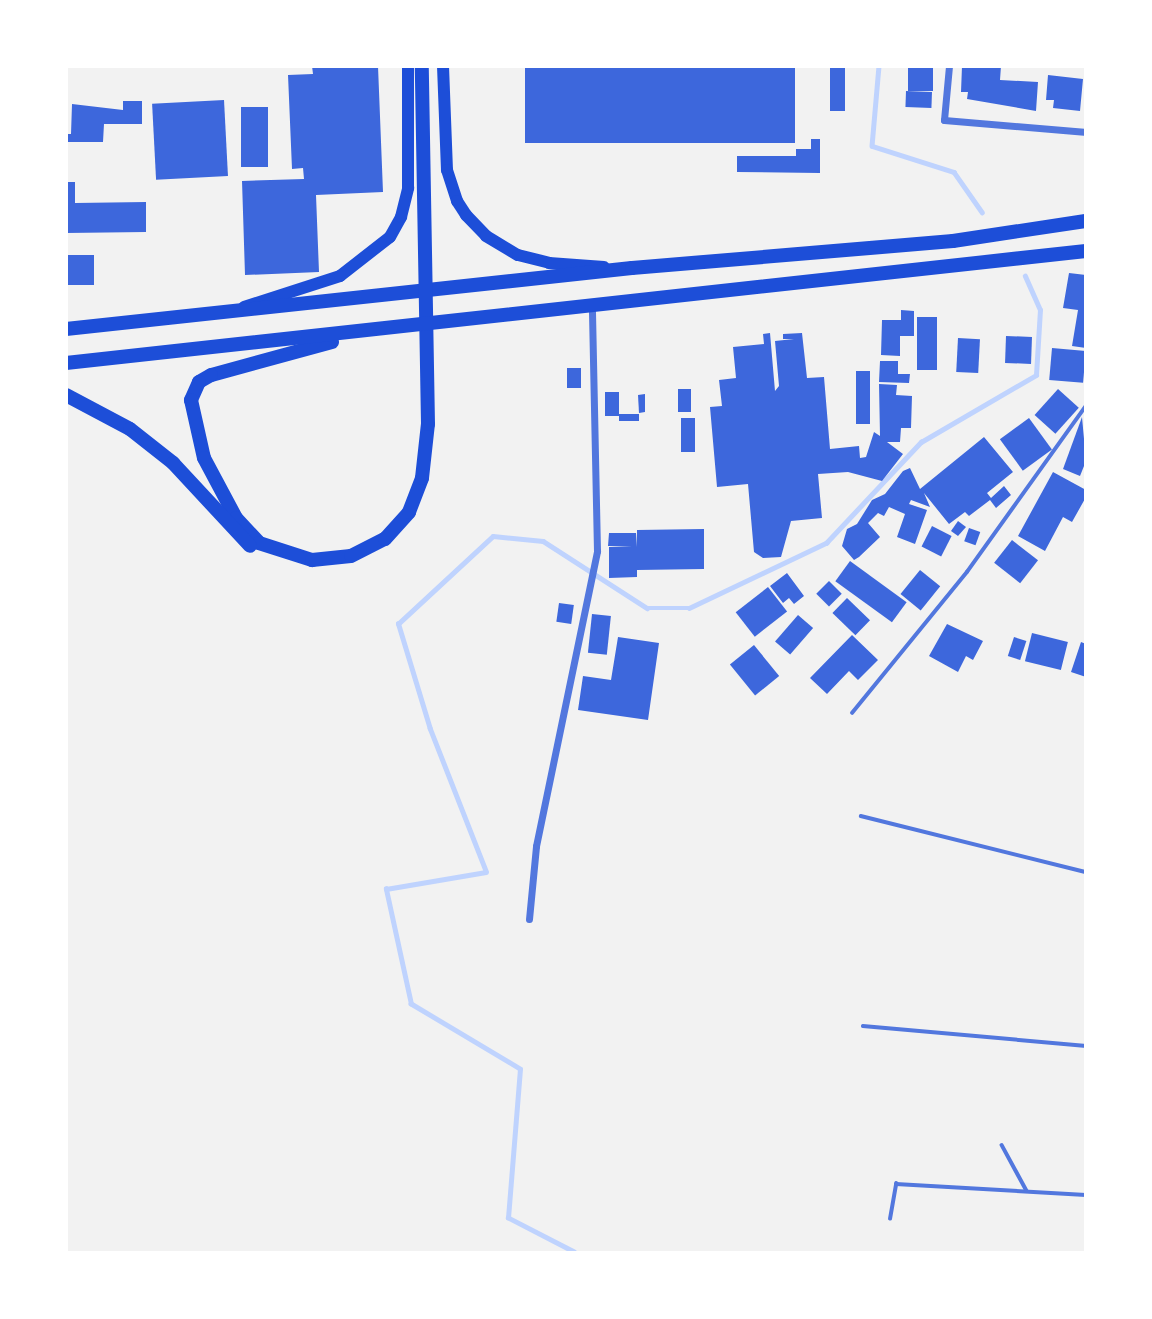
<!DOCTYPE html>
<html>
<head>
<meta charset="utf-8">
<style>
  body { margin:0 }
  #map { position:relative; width:1152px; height:1319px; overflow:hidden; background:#f2f2f2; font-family:"Open Sans",sans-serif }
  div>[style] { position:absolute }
  .stream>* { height:4.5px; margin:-2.25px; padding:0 2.25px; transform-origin:2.25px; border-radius:2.25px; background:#bfd3fe }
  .building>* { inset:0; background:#3d67dc; transform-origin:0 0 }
  .service>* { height:3.5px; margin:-1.75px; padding:0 1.75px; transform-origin:1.75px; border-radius:1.75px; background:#5277de }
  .minor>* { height:7px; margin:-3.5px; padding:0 3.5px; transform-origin:3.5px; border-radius:3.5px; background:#5277de }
  .trunk>* { height:12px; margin:-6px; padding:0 6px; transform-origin:6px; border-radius:6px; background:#1d4ed8 }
  .motorway>* { height:14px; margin:-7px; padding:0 7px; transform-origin:7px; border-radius:7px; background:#1d4ed8 }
  span { translate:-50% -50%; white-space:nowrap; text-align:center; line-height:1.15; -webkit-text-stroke:6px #fff; paint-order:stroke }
  .frame { position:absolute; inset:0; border:68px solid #fff; pointer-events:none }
</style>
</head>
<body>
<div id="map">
  <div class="stream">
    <i style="left:879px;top:66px;width:80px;rotate:95deg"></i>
    <i style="left:872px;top:146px;width:86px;rotate:17.6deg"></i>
    <i style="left:954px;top:172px;width:49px;rotate:55deg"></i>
    <i style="left:574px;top:1252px;width:74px;rotate:-152.7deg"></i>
    <i style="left:508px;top:1218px;width:149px;rotate:-85.4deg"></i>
    <i style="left:520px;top:1069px;width:127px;rotate:-149.2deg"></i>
    <i style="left:411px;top:1004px;width:118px;rotate:-102.3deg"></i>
    <i style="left:386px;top:889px;width:101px;rotate:-9.6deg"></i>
    <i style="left:486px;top:872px;width:154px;rotate:-111.4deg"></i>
    <i style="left:430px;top:729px;width:110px;rotate:-106.9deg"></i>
    <i style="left:398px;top:624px;width:129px;rotate:-42.8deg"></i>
    <i style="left:493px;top:536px;width:50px;rotate:5.7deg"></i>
    <i style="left:543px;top:541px;width:124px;rotate:32.8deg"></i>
    <i style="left:647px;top:608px;width:42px"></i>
    <i style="left:689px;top:608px;width:152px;rotate:-25.4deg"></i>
    <i style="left:826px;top:543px;width:139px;rotate:-46.8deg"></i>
    <i style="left:921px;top:442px;width:133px;rotate:-30.2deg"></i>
    <i style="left:1036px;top:375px;width:65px;rotate:-86.5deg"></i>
    <i style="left:1040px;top:310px;width:37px;rotate:-114deg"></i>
  </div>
  <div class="building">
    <i style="clip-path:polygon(312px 66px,378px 66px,383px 192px,316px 195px,319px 272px,245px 275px,242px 181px,304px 179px,303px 168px,292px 169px,288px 75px,313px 74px)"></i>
    <i style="left:525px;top:66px;width:270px;height:77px"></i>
    <i style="left:830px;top:66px;width:15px;height:45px"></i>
    <i style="left:908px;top:66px;width:25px;height:25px"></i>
    <i style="clip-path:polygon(962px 66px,1001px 66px,1000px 80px,1038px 82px,1036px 111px,967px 99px,968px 92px,961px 92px)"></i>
    <i style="clip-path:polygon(1048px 75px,1083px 79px,1080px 111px,1053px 108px,1054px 100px,1046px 100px)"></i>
    <i style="left:906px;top:91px;width:26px;height:16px;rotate:2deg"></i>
    <i style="left:224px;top:100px;width:76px;height:72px;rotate:87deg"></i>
    <i style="clip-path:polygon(123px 101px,142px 101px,142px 124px,104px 124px,103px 142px,66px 142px,66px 134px,71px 134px,72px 104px,123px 110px)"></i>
    <i style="left:241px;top:107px;width:27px;height:60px"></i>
    <i style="clip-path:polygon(811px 139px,820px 139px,820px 173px,737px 172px,737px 156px,796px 156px,796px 149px,811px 149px)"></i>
    <i style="clip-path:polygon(66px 182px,75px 182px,75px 203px,146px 202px,146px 232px,66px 233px)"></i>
    <i style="left:66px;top:255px;width:28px;height:30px"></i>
    <i style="clip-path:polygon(1069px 273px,1086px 275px,1086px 348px,1072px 346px,1078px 310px,1063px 308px)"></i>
    <i style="clip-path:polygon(901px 310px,914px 311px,914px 336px,900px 336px,900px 356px,881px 355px,882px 320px,901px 320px)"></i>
    <i style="left:917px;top:317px;width:20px;height:53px"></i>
    <i style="clip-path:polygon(770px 333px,775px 391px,779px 386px,775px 341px,794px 339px,783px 339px,783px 334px,802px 333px,807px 378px,824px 377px,830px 449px,859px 446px,860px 458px,866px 457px,874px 432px,880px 436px,879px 384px,897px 385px,896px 395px,912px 396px,911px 428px,901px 428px,900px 442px,887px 442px,903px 454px,882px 481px,848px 472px,818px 474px,822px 518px,791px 521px,781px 557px,763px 558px,754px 552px,748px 484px,717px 487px,710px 407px,722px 406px,719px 380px,736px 378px,733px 347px,764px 344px,763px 334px)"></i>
    <i style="left:1006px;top:336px;width:26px;height:27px;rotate:2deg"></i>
    <i style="left:958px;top:338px;width:22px;height:34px;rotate:3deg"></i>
    <i style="left:1052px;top:348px;width:34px;height:32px;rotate:5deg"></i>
    <i style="clip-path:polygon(880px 361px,898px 361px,898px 374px,910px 374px,909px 383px,879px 382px)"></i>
    <i style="left:567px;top:368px;width:14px;height:20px"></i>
    <i style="left:856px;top:371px;width:14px;height:53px"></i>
    <i style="left:678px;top:389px;width:13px;height:23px"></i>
    <i style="left:1058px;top:389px;width:28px;height:35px;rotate:42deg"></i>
    <i style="left:605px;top:392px;width:14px;height:24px"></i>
    <i style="clip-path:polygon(645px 394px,645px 412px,639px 413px,638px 395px)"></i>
    <i style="left:639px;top:414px;width:7px;height:20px;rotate:90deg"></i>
    <i style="clip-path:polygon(1082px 417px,1086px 461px,1080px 476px,1063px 469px)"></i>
    <i style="left:681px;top:418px;width:14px;height:34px"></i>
    <i style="left:1029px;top:418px;width:39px;height:36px;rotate:54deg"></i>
    <i style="clip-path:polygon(984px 437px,1013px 472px,987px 493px,991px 498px,1004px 486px,1011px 495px,996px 508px,990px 500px,969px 516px,965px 512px,949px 524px,924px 493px,930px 507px,911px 500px,909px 504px,927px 510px,915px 544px,897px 537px,905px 514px,889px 507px,884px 516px,878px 513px,868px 523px,880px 537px,859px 557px,854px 560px,842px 546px,847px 529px,857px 524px,872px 500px,885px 494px,903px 471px,910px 468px,920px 489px)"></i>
    <i style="clip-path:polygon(1053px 472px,1086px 490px,1086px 497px,1072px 522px,1063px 517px,1045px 551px,1018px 536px)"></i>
    <i style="clip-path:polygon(958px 521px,966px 527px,958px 536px,951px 531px)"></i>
    <i style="left:932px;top:526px;width:22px;height:23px;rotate:27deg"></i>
    <i style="left:969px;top:528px;width:12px;height:14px;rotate:20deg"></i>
    <i style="clip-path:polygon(704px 529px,704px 569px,637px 570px,637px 577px,609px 578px,609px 547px,632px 546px,608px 546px,609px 533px,636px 533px,637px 547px,637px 530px)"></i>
    <i style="left:1012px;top:540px;width:33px;height:29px;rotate:38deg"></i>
    <i style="left:850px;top:561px;width:70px;height:25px;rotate:36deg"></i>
    <i style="left:920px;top:570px;width:26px;height:31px;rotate:39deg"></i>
    <i style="clip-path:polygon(787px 573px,804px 596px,794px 604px,789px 598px,783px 603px,770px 586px)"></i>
    <i style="left:829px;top:581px;width:18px;height:18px;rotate:45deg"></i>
    <i style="left:768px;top:587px;width:31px;height:41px;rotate:52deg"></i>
    <i style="left:847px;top:598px;width:32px;height:21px;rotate:44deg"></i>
    <i style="left:559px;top:603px;width:15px;height:19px;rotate:8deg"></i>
    <i style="left:592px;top:614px;width:19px;height:39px;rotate:6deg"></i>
    <i style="left:798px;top:615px;width:20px;height:35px;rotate:41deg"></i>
    <i style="clip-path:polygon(947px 624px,983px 641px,973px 660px,966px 656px,958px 672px,929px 656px)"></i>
    <i style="left:1032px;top:633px;width:37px;height:29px;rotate:14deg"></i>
    <i style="clip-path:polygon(852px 635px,878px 660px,858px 680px,849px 671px,827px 694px,810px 678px)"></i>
    <i style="clip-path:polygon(618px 637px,659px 643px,648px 720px,578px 710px,583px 676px,611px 680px)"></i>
    <i style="left:1014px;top:637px;width:13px;height:20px;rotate:18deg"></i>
    <i style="clip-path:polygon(1081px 642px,1086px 644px,1086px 677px,1071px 672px)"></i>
    <i style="left:754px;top:645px;width:40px;height:31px;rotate:51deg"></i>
  </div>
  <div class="service">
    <i style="left:852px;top:713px;width:182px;rotate:-50.8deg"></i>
    <i style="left:967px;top:572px;width:204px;rotate:-54.4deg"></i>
    <i style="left:861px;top:816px;width:232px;rotate:14deg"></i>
    <i style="left:863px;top:1026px;width:224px;rotate:5.1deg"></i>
    <i style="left:1002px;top:1145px;width:52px;rotate:61.5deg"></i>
    <i style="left:890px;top:1219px;width:36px;rotate:-80deg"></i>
    <i style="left:896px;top:1184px;width:190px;rotate:3.3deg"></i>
  </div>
  <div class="minor">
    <i style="left:949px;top:66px;width:54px;rotate:95.3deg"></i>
    <i style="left:944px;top:120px;width:143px;rotate:4.8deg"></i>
    <i style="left:529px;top:919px;width:73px;rotate:-84.5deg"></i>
    <i style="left:536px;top:846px;width:301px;rotate:-78.3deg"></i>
    <i style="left:597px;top:551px;width:245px;rotate:-91.2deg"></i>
  </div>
  <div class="trunk">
    <i style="left:443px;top:66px;width:104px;rotate:87.8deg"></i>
    <i style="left:447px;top:170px;width:33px;rotate:72deg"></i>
    <i style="left:457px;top:201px;width:17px;rotate:57deg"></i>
    <i style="left:466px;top:215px;width:29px;rotate:46deg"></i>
    <i style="left:486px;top:236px;width:37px;rotate:31deg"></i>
    <i style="left:518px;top:255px;width:32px;rotate:14deg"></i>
    <i style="left:549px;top:263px;width:55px;rotate:4.2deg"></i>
    <i style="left:244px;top:307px;width:101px;rotate:-17.9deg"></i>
    <i style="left:340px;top:276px;width:63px;rotate:-38deg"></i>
    <i style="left:390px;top:237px;width:23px;rotate:-61deg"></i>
    <i style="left:401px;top:217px;width:30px;rotate:-76deg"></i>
    <i style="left:408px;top:188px;width:122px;rotate:-90deg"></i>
  </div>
  <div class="motorway">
    <i style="left:66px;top:329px;width:569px;rotate:-6.15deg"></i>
    <i style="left:632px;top:268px;width:322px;rotate:-4.8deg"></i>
    <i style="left:953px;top:241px;width:134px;rotate:-8.6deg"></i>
    <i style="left:332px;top:342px;width:125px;rotate:164.7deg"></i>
    <i style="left:211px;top:375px;width:14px;rotate:150deg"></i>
    <i style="left:199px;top:382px;width:20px;rotate:114deg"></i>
    <i style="left:191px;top:400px;width:59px;rotate:77.4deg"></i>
    <i style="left:204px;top:458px;width:68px;rotate:61.9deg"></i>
    <i style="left:236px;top:518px;width:34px;rotate:47deg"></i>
    <i style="left:259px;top:543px;width:56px;rotate:17.8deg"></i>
    <i style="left:312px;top:560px;width:39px;rotate:-6deg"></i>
    <i style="left:351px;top:556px;width:38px;rotate:-27deg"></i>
    <i style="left:385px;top:539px;width:36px;rotate:-48deg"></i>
    <i style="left:409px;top:512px;width:36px;rotate:-69deg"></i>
    <i style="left:422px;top:478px;width:54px;rotate:-83.7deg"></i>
    <i style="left:428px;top:424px;width:358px;rotate:-91deg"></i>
    <i style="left:66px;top:363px;width:1026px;rotate:-6.27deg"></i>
    <i style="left:66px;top:395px;width:72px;rotate:28deg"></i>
    <i style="left:130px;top:429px;width:55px;rotate:38.3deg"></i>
    <i style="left:173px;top:463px;width:113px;rotate:47.1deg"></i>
  </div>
  <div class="frame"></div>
</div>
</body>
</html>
